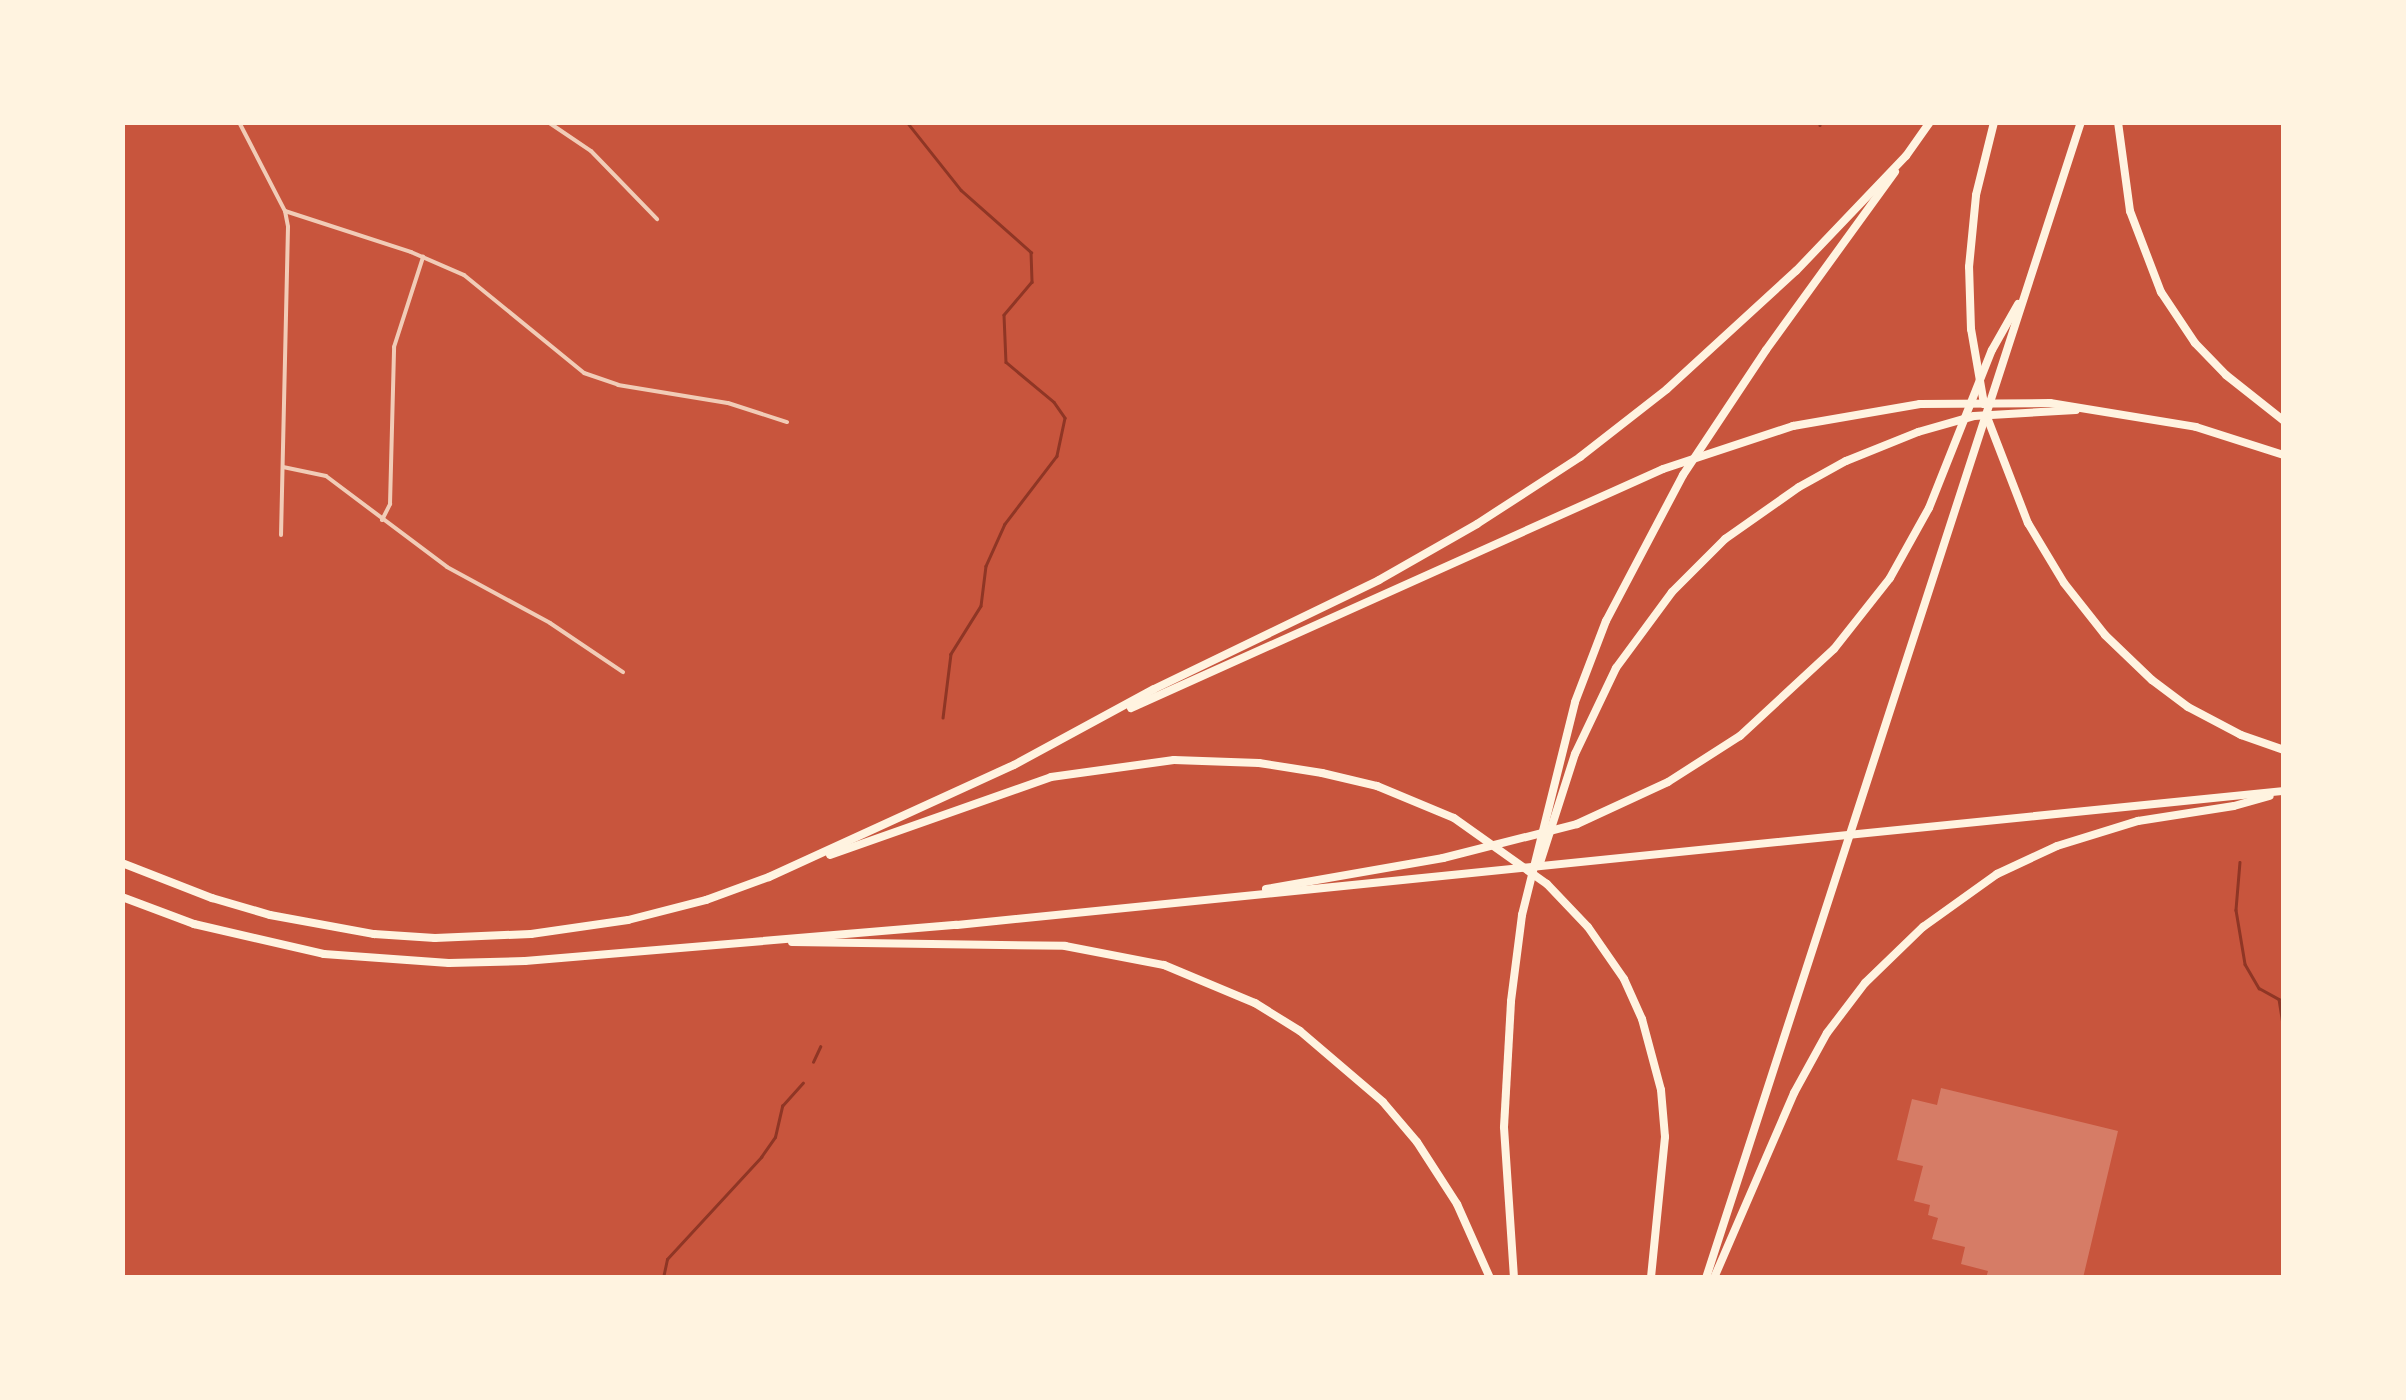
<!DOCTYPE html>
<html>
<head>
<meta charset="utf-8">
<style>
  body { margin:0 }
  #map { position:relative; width:2406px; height:1400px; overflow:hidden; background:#c8553d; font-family:Inter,sans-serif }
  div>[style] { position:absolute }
  .stream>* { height:2.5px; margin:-1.25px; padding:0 1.25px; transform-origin:1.25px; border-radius:1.25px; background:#8f3625 }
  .building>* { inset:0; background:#d67c66 }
  .minor>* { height:4px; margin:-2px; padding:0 2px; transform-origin:2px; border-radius:2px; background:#f1ccb7 }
  .motorway>* { height:8px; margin:-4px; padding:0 4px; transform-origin:4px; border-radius:4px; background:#fff3e0 }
  span { translate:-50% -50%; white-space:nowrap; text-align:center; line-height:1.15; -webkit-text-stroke:8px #fff3e0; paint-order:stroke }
  .frame { position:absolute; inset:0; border:125px solid #fff3e0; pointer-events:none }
</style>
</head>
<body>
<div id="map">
  <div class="stream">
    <i style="left:907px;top:122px;width:87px;rotate:51.5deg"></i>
    <i style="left:961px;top:190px;width:94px;rotate:41.5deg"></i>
    <i style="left:1031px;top:252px;width:30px;rotate:88deg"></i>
    <i style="left:1032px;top:282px;width:43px;rotate:130.3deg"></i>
    <i style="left:1004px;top:315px;width:47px;rotate:87.6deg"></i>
    <i style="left:1006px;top:362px;width:62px;rotate:39.8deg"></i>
    <i style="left:1054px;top:402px;width:19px;rotate:55deg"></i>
    <i style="left:1065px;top:418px;width:39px;rotate:102deg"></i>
    <i style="left:1057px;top:456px;width:86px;rotate:127.4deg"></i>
    <i style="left:1005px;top:524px;width:46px;rotate:114.3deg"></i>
    <i style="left:986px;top:566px;width:40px;rotate:97.1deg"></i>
    <i style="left:981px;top:606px;width:57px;rotate:122deg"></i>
    <i style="left:951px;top:654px;width:64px;rotate:97.1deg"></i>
    <i style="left:1820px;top:122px;width:3px;rotate:90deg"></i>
    <i style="left:2240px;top:862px;width:48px;rotate:94.8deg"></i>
    <i style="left:2236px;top:910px;width:55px;rotate:80.5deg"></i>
    <i style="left:2245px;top:964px;width:28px;rotate:60deg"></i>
    <i style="left:2259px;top:988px;width:23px;rotate:29deg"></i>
    <i style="left:2279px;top:999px;width:30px;rotate:81deg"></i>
    <i style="left:813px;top:1062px;width:17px;rotate:-65deg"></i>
    <i style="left:663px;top:1278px;width:19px;rotate:-78deg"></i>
    <i style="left:667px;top:1259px;width:139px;rotate:-47.3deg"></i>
    <i style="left:761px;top:1157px;width:24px;rotate:-55deg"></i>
    <i style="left:775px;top:1137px;width:32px;rotate:-77deg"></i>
    <i style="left:782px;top:1106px;width:31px;rotate:-48deg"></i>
  </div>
  <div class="building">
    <i style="clip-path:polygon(1941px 1088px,2118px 1131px,2083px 1278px,1986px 1278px,1988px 1271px,1961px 1264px,1965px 1247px,1932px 1239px,1938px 1218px,1928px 1215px,1930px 1205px,1914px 1201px,1923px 1166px,1897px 1160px,1912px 1099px,1937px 1105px)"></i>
  </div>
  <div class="minor">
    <i style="left:239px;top:122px;width:100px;rotate:62.7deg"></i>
    <i style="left:285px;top:211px;width:16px;rotate:79deg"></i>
    <i style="left:288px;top:227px;width:308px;rotate:91.3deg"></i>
    <i style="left:548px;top:122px;width:52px;rotate:34deg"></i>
    <i style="left:591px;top:151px;width:95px;rotate:45.9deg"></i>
    <i style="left:285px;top:211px;width:133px;rotate:18deg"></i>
    <i style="left:411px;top:252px;width:58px;rotate:23.5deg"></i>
    <i style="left:464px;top:275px;width:155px;rotate:39.2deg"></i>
    <i style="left:584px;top:373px;width:36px;rotate:19deg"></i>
    <i style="left:618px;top:385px;width:111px;rotate:9.3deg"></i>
    <i style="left:728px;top:403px;width:62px;rotate:17.9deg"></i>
    <i style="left:283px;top:467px;width:44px;rotate:11.8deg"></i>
    <i style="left:326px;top:476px;width:151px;rotate:36.9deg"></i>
    <i style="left:447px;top:567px;width:117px;rotate:28.5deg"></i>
    <i style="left:550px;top:623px;width:88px;rotate:33.9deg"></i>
    <i style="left:382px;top:520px;width:18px;rotate:-63deg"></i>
    <i style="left:390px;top:504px;width:157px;rotate:-88.5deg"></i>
    <i style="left:394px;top:347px;width:95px;rotate:-72.1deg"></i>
  </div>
  <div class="motorway">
    <i style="left:2118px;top:122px;width:90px;rotate:82.3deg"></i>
    <i style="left:2130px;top:211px;width:87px;rotate:69.1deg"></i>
    <i style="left:2161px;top:292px;width:61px;rotate:56.3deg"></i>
    <i style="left:2195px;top:343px;width:45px;rotate:45.9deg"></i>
    <i style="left:2226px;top:375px;width:74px;rotate:38.4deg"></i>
    <i style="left:1906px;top:156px;width:42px;rotate:-54.8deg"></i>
    <i style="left:1984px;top:404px;width:76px;rotate:-99.8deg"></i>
    <i style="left:1971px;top:329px;width:62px;rotate:-91.8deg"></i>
    <i style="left:1969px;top:267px;width:72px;rotate:-84.4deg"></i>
    <i style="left:1976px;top:195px;width:75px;rotate:-76.1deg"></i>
    <i style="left:1987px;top:417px;width:114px;rotate:68.9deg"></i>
    <i style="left:2028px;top:523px;width:70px;rotate:59deg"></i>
    <i style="left:2064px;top:583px;width:66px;rotate:51.7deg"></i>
    <i style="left:2105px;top:635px;width:65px;rotate:43.8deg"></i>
    <i style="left:2152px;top:680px;width:45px;rotate:36.9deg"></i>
    <i style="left:2188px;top:707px;width:60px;rotate:27.8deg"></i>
    <i style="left:2241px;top:735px;width:46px;rotate:19.2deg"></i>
    <i style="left:1131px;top:708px;width:583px;rotate:-24.19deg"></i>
    <i style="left:1663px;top:469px;width:137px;rotate:-18.3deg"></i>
    <i style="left:1793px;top:426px;width:129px;rotate:-9.8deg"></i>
    <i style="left:1920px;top:404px;width:130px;rotate:-0.4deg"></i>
    <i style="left:2050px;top:403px;width:148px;rotate:9.3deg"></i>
    <i style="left:2196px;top:427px;width:92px;rotate:17.7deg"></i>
    <i style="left:830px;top:855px;width:234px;rotate:-19.4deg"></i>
    <i style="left:1051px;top:777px;width:124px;rotate:-7.9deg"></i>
    <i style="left:1174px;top:760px;width:85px;rotate:2deg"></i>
    <i style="left:1259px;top:763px;width:64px;rotate:9deg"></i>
    <i style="left:1322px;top:773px;width:57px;rotate:13.3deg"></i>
    <i style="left:1377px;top:786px;width:83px;rotate:22.6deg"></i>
    <i style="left:1454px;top:818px;width:114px;rotate:35.4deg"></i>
    <i style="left:1547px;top:884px;width:59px;rotate:46.4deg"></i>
    <i style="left:1588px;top:927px;width:63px;rotate:55.3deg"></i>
    <i style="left:1624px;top:979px;width:44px;rotate:65.8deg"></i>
    <i style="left:1642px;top:1019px;width:73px;rotate:75deg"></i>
    <i style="left:1661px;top:1090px;width:47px;rotate:85.1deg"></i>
    <i style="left:1665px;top:1137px;width:142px;rotate:95.7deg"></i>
    <i style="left:122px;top:863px;width:97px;rotate:21.3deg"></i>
    <i style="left:212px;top:898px;width:60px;rotate:16.3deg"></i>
    <i style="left:270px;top:915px;width:106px;rotate:10.4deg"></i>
    <i style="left:374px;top:934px;width:61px;rotate:3.8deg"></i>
    <i style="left:435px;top:938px;width:96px;rotate:-2.4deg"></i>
    <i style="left:531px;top:934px;width:98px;rotate:-8.2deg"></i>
    <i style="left:628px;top:920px;width:81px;rotate:-14.4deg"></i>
    <i style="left:706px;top:900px;width:67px;rotate:-20.1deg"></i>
    <i style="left:769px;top:877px;width:269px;rotate:-24.6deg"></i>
    <i style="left:1014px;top:765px;width:159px;rotate:-28.5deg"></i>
    <i style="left:1154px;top:689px;width:250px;rotate:-25.8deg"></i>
    <i style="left:1379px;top:580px;width:113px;rotate:-29.7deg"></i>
    <i style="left:1477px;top:524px;width:123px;rotate:-33deg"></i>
    <i style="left:1580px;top:457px;width:110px;rotate:-38deg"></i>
    <i style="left:1667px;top:389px;width:175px;rotate:-42.5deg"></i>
    <i style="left:1796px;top:271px;width:159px;rotate:-46.3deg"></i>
    <i style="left:1539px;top:866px;width:118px;rotate:-72.2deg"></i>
    <i style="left:1575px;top:754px;width:95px;rotate:-64.5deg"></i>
    <i style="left:1616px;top:668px;width:94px;rotate:-53.6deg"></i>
    <i style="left:1672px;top:592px;width:75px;rotate:-45deg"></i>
    <i style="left:1725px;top:539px;width:90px;rotate:-35.1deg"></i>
    <i style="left:1799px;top:487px;width:54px;rotate:-29deg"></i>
    <i style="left:1846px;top:461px;width:78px;rotate:-21.9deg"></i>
    <i style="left:1918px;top:432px;width:58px;rotate:-15.9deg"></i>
    <i style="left:1974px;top:416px;width:102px;rotate:-3.4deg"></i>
    <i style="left:1266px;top:889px;width:180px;rotate:-9.9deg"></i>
    <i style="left:1443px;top:858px;width:138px;rotate:-14.2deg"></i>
    <i style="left:1577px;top:824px;width:100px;rotate:-24.8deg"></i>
    <i style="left:1668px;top:782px;width:85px;rotate:-32.6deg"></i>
    <i style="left:1740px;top:736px;width:128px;rotate:-42.8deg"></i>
    <i style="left:1834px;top:649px;width:90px;rotate:-51.7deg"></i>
    <i style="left:1890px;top:578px;width:80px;rotate:-60.9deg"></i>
    <i style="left:1929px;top:508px;width:170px;rotate:-68.3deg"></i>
    <i style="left:1992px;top:350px;width:53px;rotate:-60.5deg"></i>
    <i style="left:122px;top:897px;width:77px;rotate:20.6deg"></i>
    <i style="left:194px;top:924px;width:133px;rotate:13deg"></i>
    <i style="left:324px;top:954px;width:125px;rotate:4.1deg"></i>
    <i style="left:449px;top:963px;width:76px;rotate:-1.5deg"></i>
    <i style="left:525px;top:961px;width:433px;rotate:-4.8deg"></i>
    <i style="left:957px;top:925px;width:1334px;rotate:-5.77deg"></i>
    <i style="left:792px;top:942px;width:273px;rotate:0.8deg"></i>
    <i style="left:1065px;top:946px;width:101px;rotate:10.9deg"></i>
    <i style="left:1164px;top:965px;width:99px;rotate:22.7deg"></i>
    <i style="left:1255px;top:1003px;width:53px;rotate:31.9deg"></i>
    <i style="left:1300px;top:1031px;width:109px;rotate:40.5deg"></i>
    <i style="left:1383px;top:1102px;width:52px;rotate:49.6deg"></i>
    <i style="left:1417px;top:1142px;width:74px;rotate:57.2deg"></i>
    <i style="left:1457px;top:1204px;width:81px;rotate:66deg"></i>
    <i style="left:1514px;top:1278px;width:151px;rotate:-93.8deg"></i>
    <i style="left:1504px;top:1127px;width:126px;rotate:-86.8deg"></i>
    <i style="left:1511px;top:1001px;width:87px;rotate:-82.7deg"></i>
    <i style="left:1522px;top:915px;width:219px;rotate:-76deg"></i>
    <i style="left:1575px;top:702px;width:87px;rotate:-69.1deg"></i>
    <i style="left:1606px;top:621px;width:165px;rotate:-62.2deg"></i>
    <i style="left:1683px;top:475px;width:150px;rotate:-56.4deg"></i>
    <i style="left:1766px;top:350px;width:220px;rotate:-54.1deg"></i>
    <i style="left:1706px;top:1278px;width:1215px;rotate:-72.03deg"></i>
    <i style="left:1714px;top:1278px;width:202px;rotate:-66.6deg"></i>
    <i style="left:1794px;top:1093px;width:68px;rotate:-61.2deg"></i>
    <i style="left:1827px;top:1033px;width:63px;rotate:-52.8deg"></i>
    <i style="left:1865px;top:983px;width:81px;rotate:-44deg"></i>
    <i style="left:1923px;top:927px;width:91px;rotate:-35.6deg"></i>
    <i style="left:1997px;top:874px;width:66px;rotate:-25deg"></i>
    <i style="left:2057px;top:846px;width:85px;rotate:-17.2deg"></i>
    <i style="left:2138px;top:821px;width:97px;rotate:-8.9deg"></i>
    <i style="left:2234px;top:806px;width:37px;rotate:-16deg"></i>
  </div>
  <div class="frame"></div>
</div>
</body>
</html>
